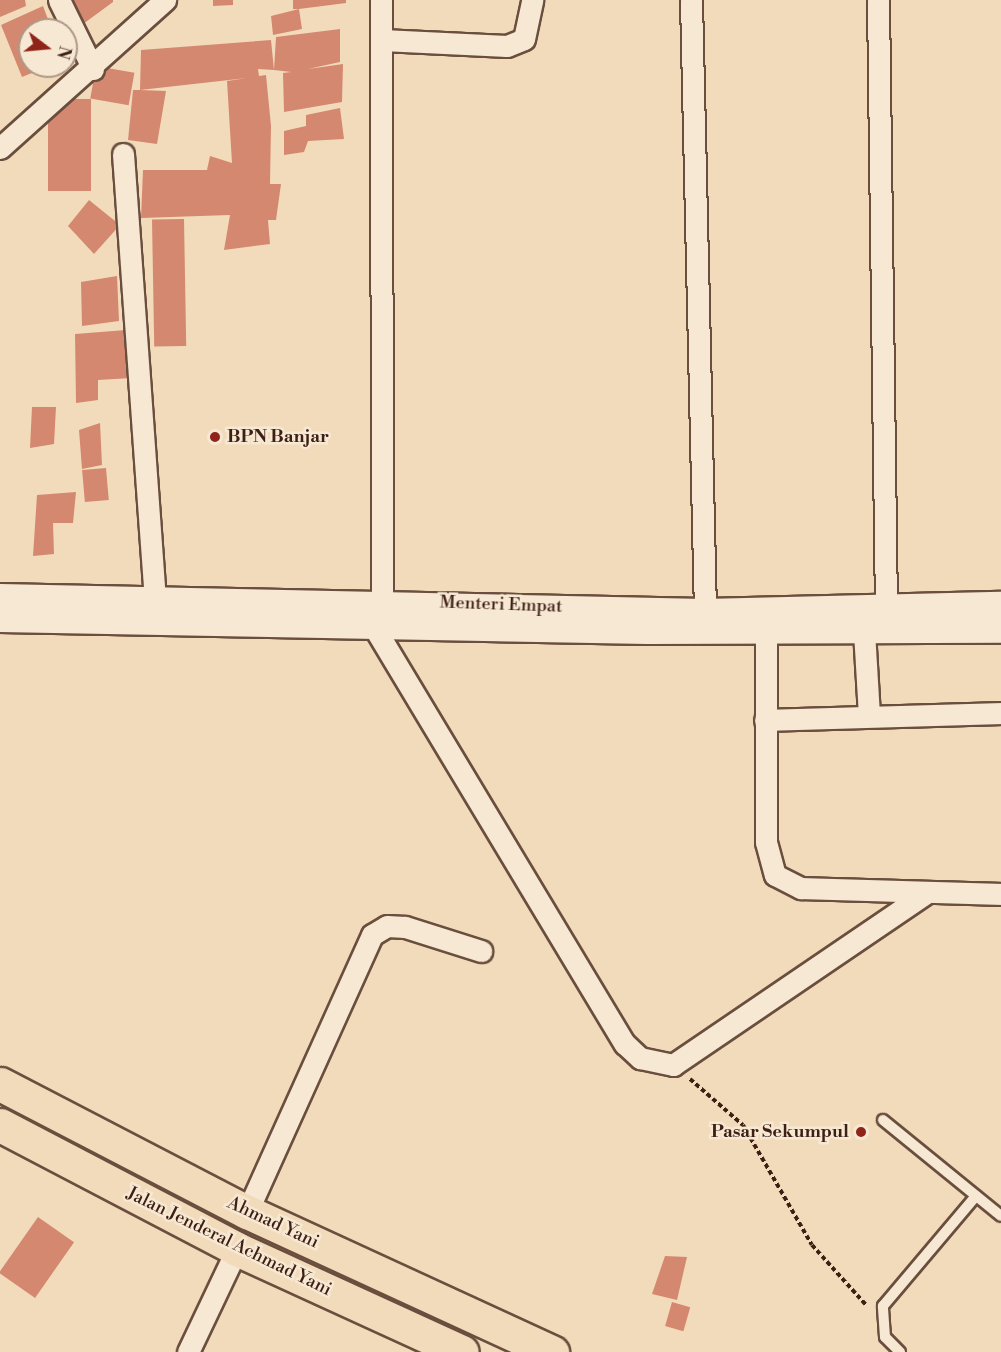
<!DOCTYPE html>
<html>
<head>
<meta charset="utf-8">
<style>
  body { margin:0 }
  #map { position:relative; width:1001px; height:1352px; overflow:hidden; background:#f2dbbb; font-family:"Libre Bodoni",serif }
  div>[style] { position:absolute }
  .building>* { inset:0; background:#d58870; transform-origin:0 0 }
  .path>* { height:4px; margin-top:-2px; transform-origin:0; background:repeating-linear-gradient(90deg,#3d1f14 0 4.5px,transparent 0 7.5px) }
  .roads { filter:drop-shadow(2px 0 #6a4e3e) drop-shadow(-2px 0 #6a4e3e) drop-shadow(0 2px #6a4e3e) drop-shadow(0 -2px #6a4e3e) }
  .service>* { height:10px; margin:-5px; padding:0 5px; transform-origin:5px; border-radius:5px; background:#f7e8d3 }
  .minor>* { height:21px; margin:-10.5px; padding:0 10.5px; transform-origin:10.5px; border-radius:10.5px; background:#f7e8d3 }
  .tertiary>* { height:26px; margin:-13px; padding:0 13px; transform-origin:13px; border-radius:13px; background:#f7e8d3 }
  .trunk>* { height:33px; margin:-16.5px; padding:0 16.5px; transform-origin:16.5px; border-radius:16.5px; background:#f2dbbb }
  .dots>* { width:16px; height:16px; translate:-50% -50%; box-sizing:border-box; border:3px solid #f7e8d3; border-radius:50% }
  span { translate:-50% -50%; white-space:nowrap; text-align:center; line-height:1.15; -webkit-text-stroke:5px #f7e8d3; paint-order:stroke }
  .poi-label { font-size:18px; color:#3d1f14; font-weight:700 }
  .left { translate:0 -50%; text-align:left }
  .right { translate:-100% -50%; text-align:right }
  .street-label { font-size:18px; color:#3d1f14 }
  .north { position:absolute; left:18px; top:18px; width:60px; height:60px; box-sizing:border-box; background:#f7e8d3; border:2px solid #ad9887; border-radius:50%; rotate:106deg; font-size:16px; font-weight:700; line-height:24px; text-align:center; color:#3d1f14 }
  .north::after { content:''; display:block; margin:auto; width:21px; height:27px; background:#8f2418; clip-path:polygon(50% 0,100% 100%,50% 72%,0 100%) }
</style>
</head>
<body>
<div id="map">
  <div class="building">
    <i style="clip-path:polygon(0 0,25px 0,26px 6px,0 17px)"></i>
    <i style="clip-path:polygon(67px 0,113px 0,113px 2px,79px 27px)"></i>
    <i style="clip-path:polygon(213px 0,233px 0,233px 5px,213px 6px)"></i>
    <i style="clip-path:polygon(293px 0,346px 0,346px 3px,299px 9px,302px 29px,273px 35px,271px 16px,299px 9px,293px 9px)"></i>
    <i style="clip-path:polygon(43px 6px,52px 30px,30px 30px,30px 66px,49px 66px,22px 77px,1px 25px)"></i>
    <i style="clip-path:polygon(340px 29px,340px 62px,308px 69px,343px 64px,342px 102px,284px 112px,283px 73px,291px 72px,274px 70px,276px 37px)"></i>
    <i style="clip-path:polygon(271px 40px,274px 70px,258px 69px,259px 76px,266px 75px,271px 126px,270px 184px,281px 184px,276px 220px,268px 220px,270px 244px,224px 250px,230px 215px,141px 218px,143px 170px,207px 170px,210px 156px,232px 163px,227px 81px,247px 78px,140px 90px,166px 91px,157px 144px,128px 140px,133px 90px,140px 90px,141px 50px)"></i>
    <i style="left:96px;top:66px;width:39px;height:33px;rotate:10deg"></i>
    <i style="left:91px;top:99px;width:92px;height:43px;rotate:90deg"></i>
    <i style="clip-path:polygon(340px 108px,344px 139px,308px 141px,304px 152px,284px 155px,284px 131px,306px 126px,306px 115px)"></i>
    <i style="clip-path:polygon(89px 200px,120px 225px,94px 254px,68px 226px)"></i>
    <i style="left:184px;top:219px;width:127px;height:32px;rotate:89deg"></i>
    <i style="clip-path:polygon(117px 276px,119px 321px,82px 326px,81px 282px)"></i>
    <i style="clip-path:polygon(126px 330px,132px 378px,98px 380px,98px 400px,76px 403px,75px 334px)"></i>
    <i style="clip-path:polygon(32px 407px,56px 407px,54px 444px,30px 448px)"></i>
    <i style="clip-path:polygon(100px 423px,102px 465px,82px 469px,79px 430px)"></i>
    <i style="left:106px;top:468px;width:32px;height:24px;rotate:85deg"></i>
    <i style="clip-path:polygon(76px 492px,73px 523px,53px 523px,54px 554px,33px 556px,37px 495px)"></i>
    <i style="left:38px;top:1217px;width:44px;height:68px;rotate:35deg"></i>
    <i style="clip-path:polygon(665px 1256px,687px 1257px,677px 1300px,652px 1294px)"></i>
    <i style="left:672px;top:1302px;width:19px;height:25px;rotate:16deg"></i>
  </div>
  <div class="path">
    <i style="left:690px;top:1079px;width:70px;rotate:41deg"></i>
    <i style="left:743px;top:1125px;width:138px;rotate:60.1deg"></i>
    <i style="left:812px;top:1245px;width:81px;rotate:48deg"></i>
  </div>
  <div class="roads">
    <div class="service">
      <i style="left:883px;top:1120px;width:152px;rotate:39.1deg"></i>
      <i style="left:900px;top:1352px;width:21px;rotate:-135deg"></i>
      <i style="left:885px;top:1337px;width:31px;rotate:-94deg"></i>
      <i style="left:883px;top:1306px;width:144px;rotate:-49.8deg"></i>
    </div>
    <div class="minor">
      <i style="left:59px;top:0;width:77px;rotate:63.8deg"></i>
      <i style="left:381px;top:0;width:602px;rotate:89.9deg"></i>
      <i style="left:691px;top:0;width:612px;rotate:88.69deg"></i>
      <i style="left:878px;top:0;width:608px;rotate:89.25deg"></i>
      <i style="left:382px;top:40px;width:125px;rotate:2.7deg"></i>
      <i style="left:507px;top:46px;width:18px;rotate:-22deg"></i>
      <i style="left:524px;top:39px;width:40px;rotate:-78deg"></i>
      <i style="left:0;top:148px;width:222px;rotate:-41.9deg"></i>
      <i style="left:123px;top:154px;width:447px;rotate:85.9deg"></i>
      <i style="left:374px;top:627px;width:487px;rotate:59deg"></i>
      <i style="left:625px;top:1044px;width:21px;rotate:43deg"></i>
      <i style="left:640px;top:1058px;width:34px;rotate:12deg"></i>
      <i style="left:673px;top:1065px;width:306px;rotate:-34.2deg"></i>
      <i style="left:766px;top:628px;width:214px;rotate:90deg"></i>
      <i style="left:766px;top:842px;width:34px;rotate:75deg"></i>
      <i style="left:775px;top:875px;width:29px;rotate:27deg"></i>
      <i style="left:801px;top:888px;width:200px;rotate:1.7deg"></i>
      <i style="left:864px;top:631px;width:83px;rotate:86.6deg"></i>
      <i style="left:765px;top:720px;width:236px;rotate:-1.7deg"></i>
      <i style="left:247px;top:1212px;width:304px;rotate:-65.7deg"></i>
      <i style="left:372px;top:935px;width:17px;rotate:-31deg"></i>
      <i style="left:387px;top:926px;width:18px;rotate:3deg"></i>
      <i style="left:405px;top:927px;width:80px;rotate:17.5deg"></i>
      <i style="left:188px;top:1352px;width:114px;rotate:-64.6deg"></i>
    </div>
    <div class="tertiary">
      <i style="left:0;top:597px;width:705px;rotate:1.22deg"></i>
      <i style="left:705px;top:612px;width:296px;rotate:-1.4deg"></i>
      <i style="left:0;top:619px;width:648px;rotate:1.06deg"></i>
      <i style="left:648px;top:631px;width:353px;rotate:-0.2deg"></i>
    </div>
    <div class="trunk">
      <i style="left:0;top:1084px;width:278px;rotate:27.4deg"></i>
      <i style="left:247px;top:1212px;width:336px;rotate:24.7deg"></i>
      <i style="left:0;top:1125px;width:267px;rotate:27.6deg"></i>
      <i style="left:237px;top:1249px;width:247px;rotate:24.6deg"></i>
    </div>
  </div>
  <div class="dots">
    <i style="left:215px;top:437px;background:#8f2418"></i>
    <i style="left:861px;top:1132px;background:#8f2418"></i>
  </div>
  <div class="poi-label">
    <span class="left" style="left:227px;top:437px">BPN Banjar</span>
    <span class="right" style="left:849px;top:1132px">Pasar Sekumpul</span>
  </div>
  <div class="street-label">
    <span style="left:501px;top:605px;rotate:2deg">Menteri Empat</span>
    <span style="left:273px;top:1223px;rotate:25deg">Ahmad Yani</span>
    <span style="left:229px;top:1242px;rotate:26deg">Jalan Jenderal Achmad Yani</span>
  </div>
  <div class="north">N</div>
</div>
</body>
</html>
